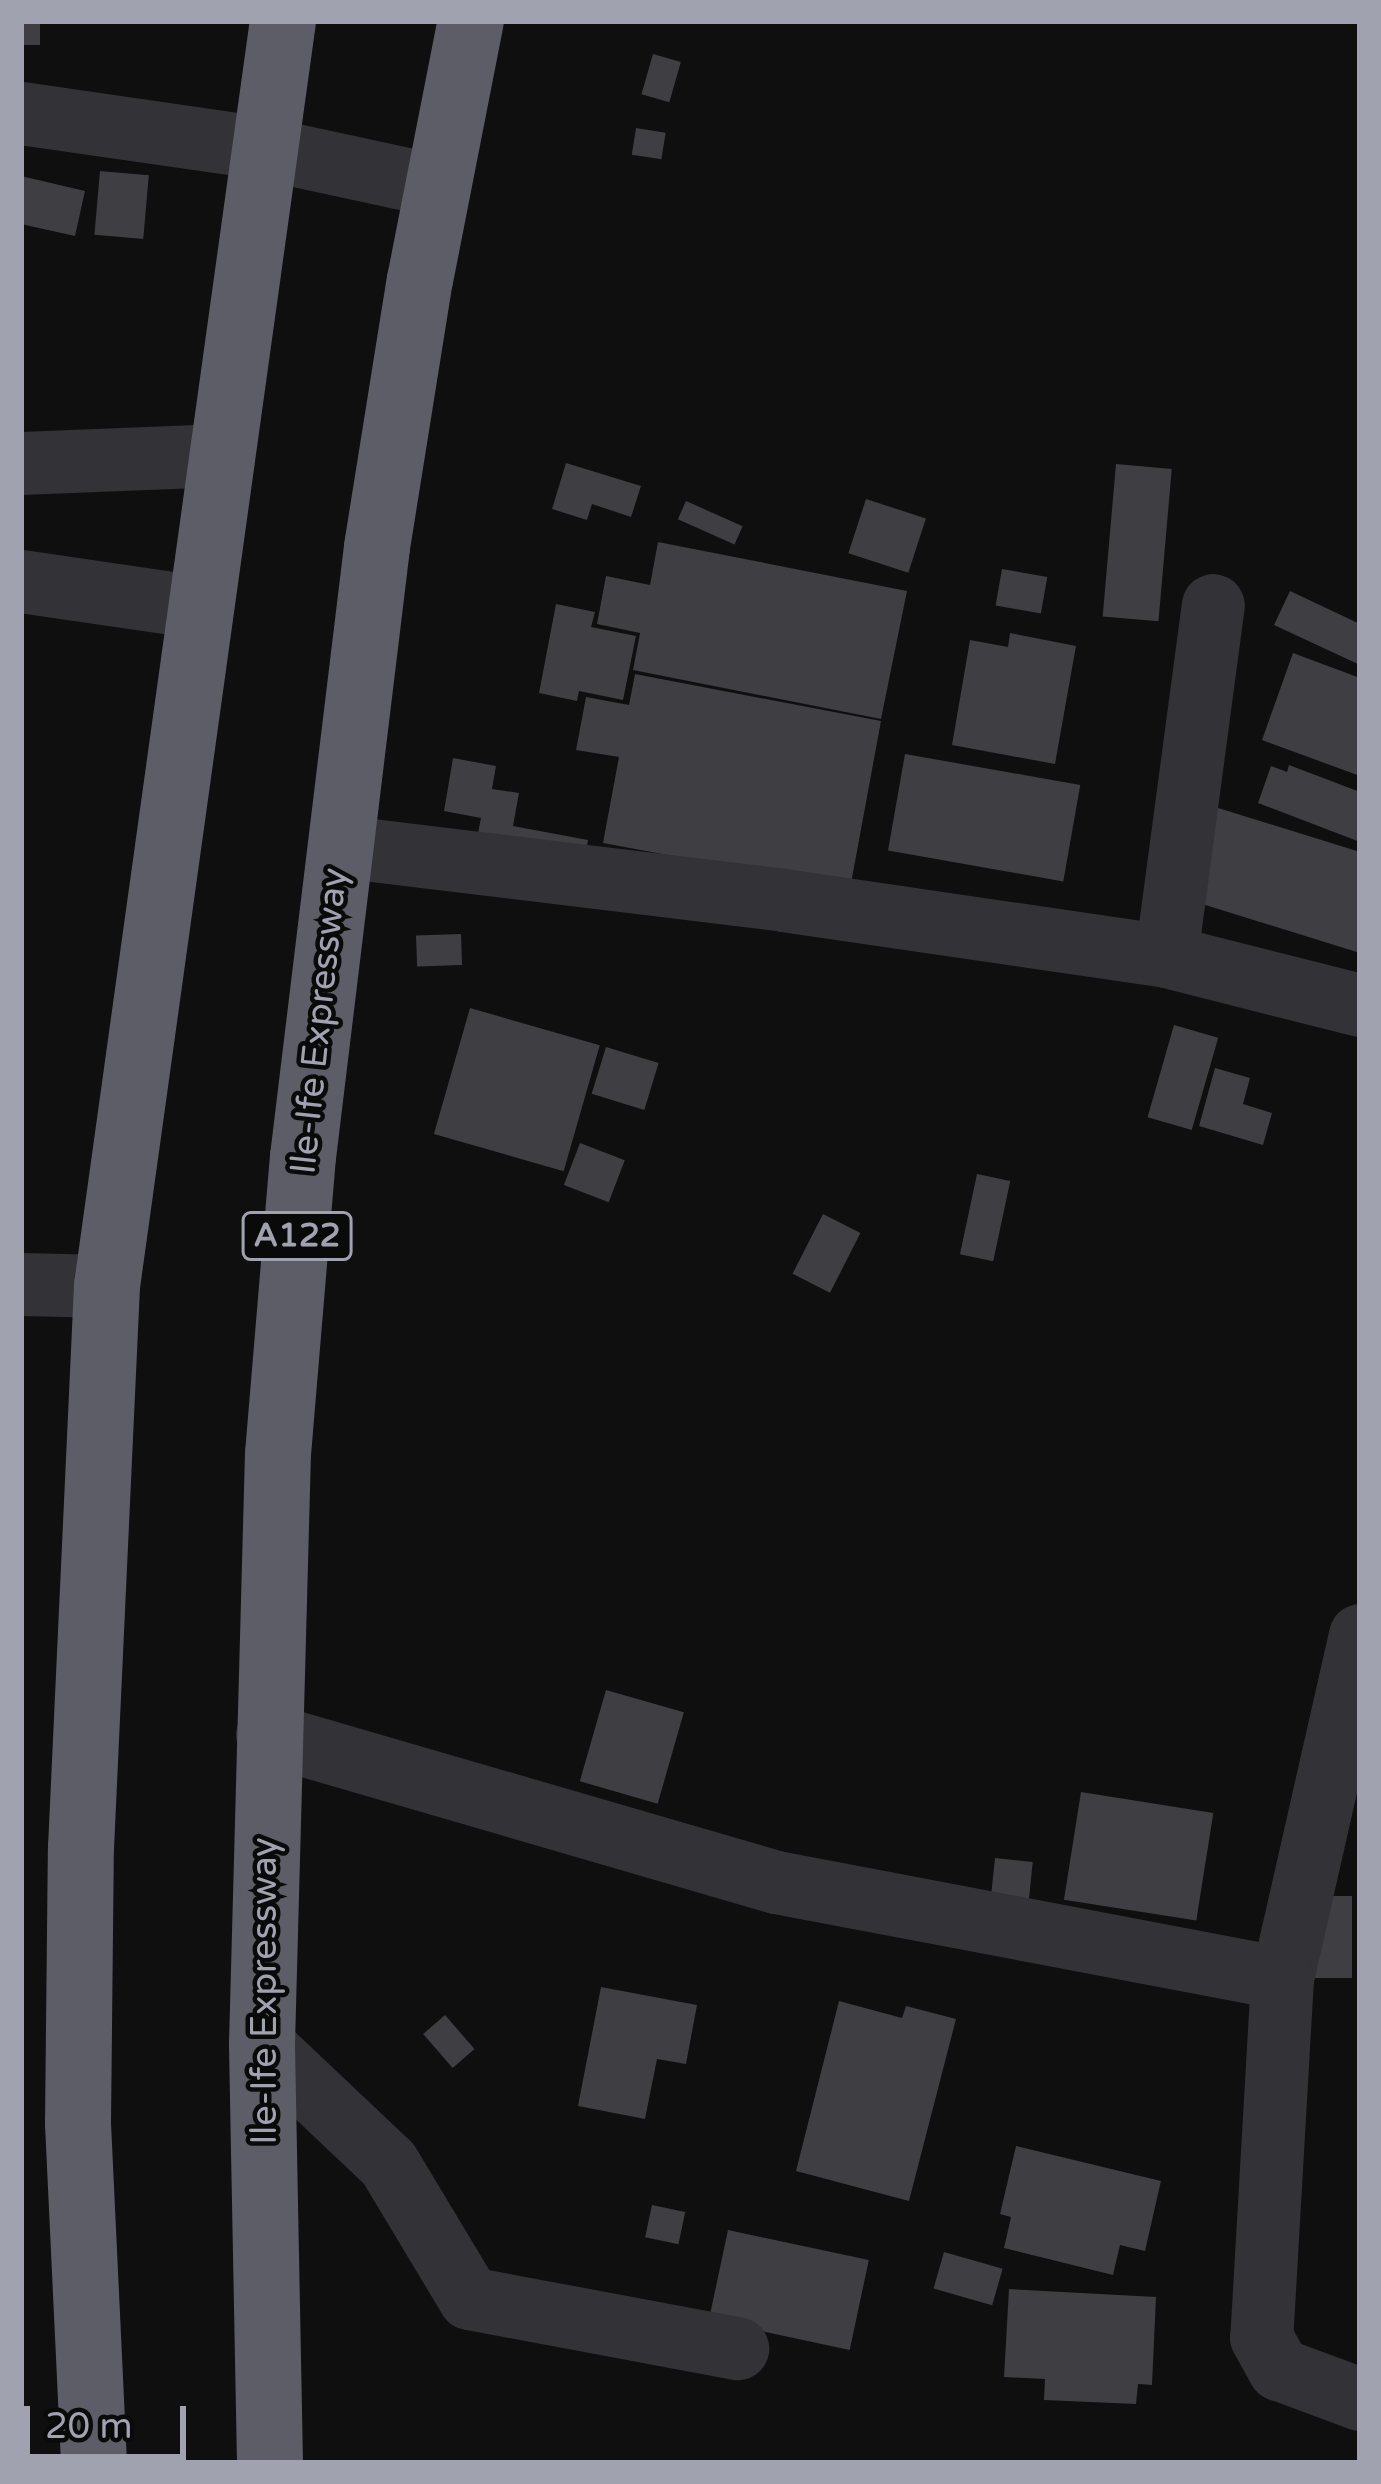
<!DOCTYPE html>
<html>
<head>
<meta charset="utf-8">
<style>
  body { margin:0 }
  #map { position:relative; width:1381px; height:2484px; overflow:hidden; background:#0f0f10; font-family:"Varela Round",sans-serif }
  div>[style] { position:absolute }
  .building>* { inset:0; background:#3e3e43; transform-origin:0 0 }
  .minor>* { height:63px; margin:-31.5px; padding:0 31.5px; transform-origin:31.5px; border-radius:31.5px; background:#323237 }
  .highway>* { height:66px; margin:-33px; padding:0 33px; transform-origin:33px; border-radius:33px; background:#5c5d66 }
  span { translate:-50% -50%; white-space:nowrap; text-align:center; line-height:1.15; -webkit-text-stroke:9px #0a0a0b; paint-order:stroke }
  .shield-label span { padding:3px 9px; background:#0a0a0b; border:3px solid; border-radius:9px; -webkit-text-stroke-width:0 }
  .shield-label { font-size:33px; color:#a1a2b0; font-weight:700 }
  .street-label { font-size:36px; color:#a1a2b0 }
  .frame { position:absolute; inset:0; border:24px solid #a1a2b0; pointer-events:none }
  .scale { position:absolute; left:24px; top:2406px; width:162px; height:54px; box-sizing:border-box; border:6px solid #a1a2b0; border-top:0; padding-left:15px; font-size:36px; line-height:42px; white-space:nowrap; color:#a1a2b0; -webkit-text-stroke:9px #0a0a0b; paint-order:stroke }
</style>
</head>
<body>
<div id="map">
  <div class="building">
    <i style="left:21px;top:21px;width:19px;height:24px"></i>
    <i style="left:653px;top:54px;width:29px;height:42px;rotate:16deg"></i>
    <i style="left:636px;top:128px;width:30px;height:27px;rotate:9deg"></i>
    <i style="left:100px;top:171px;width:49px;height:64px;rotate:5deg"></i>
    <i style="clip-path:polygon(21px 176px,85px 191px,75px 236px,21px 224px)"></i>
    <i style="clip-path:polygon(566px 463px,641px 486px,631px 517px,592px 504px,587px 520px,552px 509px)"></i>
    <i style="left:1116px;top:464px;width:56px;height:153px;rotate:5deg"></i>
    <i style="left:866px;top:499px;width:63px;height:57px;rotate:18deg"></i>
    <i style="left:686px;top:501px;width:62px;height:20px;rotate:24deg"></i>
    <i style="clip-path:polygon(658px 542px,907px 591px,881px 719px,633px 670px,640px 633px,597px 624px,606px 576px,650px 585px)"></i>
    <i style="left:1002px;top:569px;width:46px;height:37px;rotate:10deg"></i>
    <i style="clip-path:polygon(1290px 591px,1360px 624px,1360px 665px,1274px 625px)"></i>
    <i style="clip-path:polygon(556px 604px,595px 612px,591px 627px,636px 636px,623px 700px,579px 691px,577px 701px,539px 693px)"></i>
    <i style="clip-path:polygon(1010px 633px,1076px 646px,1055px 764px,952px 745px,970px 640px,1008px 647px)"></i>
    <i style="clip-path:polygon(1293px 653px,1360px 678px,1360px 776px,1262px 740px)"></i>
    <i style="clip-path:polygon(635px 674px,881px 721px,850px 889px,603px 843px,619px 757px,576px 750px,586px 697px,629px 705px)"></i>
    <i style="left:905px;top:754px;width:178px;height:98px;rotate:10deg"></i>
    <i style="clip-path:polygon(453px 758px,496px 766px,492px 789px,519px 793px,513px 826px,588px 840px,584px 863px,476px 843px,481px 818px,444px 811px)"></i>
    <i style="clip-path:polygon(1289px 765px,1360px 792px,1360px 842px,1258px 803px,1271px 766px,1287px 772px)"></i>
    <i style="clip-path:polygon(1215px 807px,1360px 852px,1360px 953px,1186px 899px)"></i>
    <i style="left:461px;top:934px;width:31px;height:45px;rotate:88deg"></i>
    <i style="left:470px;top:1008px;width:135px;height:131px;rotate:16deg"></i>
    <i style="left:1174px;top:1025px;width:46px;height:96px;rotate:16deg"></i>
    <i style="left:606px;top:1047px;width:55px;height:49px;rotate:17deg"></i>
    <i style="clip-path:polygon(1215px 1068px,1250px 1078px,1243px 1104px,1272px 1113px,1263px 1145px,1199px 1126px)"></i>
    <i style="left:580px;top:1143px;width:48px;height:45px;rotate:21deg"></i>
    <i style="left:977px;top:1174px;width:34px;height:82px;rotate:12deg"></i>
    <i style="left:823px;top:1214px;width:42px;height:67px;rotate:27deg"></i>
    <i style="left:606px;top:1690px;width:81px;height:95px;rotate:16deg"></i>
    <i style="left:1081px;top:1792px;width:134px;height:109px;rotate:9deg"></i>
    <i style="left:995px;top:1858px;width:38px;height:59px;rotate:6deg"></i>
    <i style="left:1314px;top:1896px;width:38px;height:82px"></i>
    <i style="clip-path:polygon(601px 1987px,697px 2005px,686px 2064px,657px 2059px,645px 2119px,578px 2106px)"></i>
    <i style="clip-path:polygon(839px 2001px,902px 2018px,906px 2006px,956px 2019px,909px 2201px,796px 2171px)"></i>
    <i style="left:445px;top:2015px;width:45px;height:29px;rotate:49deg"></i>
    <i style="clip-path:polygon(1016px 2146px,1161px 2181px,1145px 2251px,1120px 2245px,1113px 2275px,1004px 2248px,1011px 2217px,1000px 2214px)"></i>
    <i style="left:652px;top:2205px;width:34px;height:33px;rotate:12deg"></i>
    <i style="left:728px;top:2230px;width:144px;height:92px;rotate:12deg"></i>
    <i style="left:944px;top:2252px;width:61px;height:38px;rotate:16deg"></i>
    <i style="clip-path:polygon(1009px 2289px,1156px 2297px,1152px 2385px,1138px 2384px,1136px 2404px,1044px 2400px,1045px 2379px,1004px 2377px)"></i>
  </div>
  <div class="minor">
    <i style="left:21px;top:113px;width:245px;rotate:8.2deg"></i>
    <i style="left:263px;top:148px;width:180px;rotate:12.2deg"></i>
    <i style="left:21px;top:463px;width:201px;rotate:-2.3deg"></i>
    <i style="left:21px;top:581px;width:181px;rotate:8.3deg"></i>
    <i style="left:339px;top:846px;width:447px;rotate:6.9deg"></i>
    <i style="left:783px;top:900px;width:387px;rotate:8.3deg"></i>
    <i style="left:1166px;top:956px;width:200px;rotate:14.2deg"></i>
    <i style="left:1166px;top:956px;width:354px;rotate:-82.4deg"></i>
    <i style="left:21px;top:1284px;width:86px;rotate:1.3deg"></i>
    <i style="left:1360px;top:1635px;width:352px;rotate:102.8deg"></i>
    <i style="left:1282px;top:1978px;width:360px;rotate:93.3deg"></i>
    <i style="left:1261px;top:2337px;width:37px;rotate:61deg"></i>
    <i style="left:1279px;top:2369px;width:86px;rotate:20.3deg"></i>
    <i style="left:267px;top:1734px;width:530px;rotate:16.21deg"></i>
    <i style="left:776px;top:1882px;width:515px;rotate:10.74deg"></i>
    <i style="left:262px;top:2044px;width:173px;rotate:43.4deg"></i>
    <i style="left:388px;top:2163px;width:157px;rotate:59deg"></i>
    <i style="left:469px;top:2298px;width:273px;rotate:10.6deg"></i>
  </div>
  <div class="highway">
    <i style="left:94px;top:2463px;width:340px;rotate:-92.7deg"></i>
    <i style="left:78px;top:2123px;width:275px;rotate:-89.4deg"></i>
    <i style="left:81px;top:1848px;width:563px;rotate:-87.35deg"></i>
    <i style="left:107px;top:1286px;width:1277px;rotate:-82.08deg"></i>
    <i style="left:270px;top:2463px;width:419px;rotate:-91.1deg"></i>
    <i style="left:262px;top:2044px;width:590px;rotate:-88.45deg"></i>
    <i style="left:278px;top:1454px;width:298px;rotate:-85.2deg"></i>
    <i style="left:303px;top:1157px;width:614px;rotate:-83.08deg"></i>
    <i style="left:377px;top:547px;width:270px;rotate:-80.9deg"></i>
    <i style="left:420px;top:280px;width:264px;rotate:-78.9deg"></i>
  </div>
  <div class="shield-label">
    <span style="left:297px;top:1236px">A122</span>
  </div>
  <div class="street-label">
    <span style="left:319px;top:1021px;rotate:-84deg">Ile-Ife Expressway</span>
    <span style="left:265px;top:1991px;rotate:-90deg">Ile-Ife Expressway</span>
  </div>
  <div class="frame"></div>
  <div class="scale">20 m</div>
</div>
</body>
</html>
